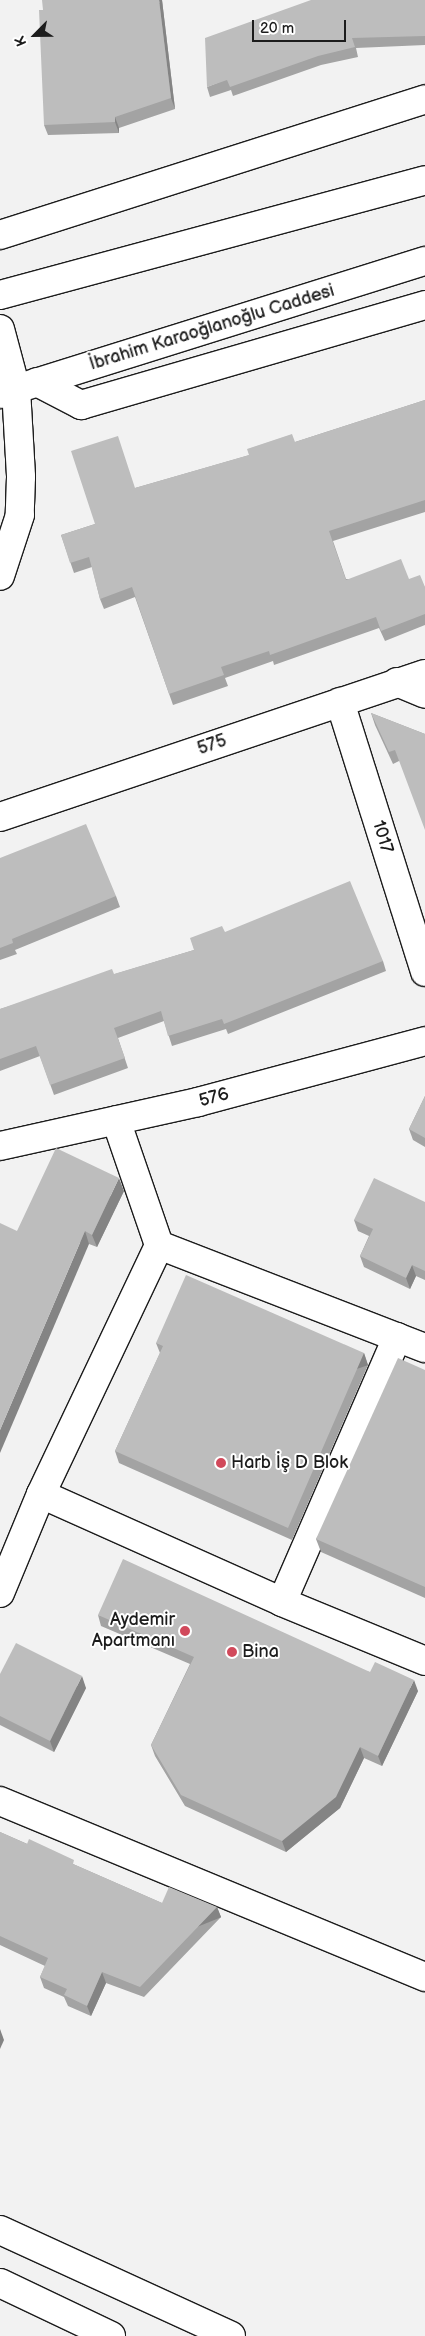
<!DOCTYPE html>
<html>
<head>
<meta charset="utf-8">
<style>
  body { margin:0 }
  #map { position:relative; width:425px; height:2336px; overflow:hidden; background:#f2f2f2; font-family:"Balsamiq Sans",sans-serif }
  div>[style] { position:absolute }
  .roads { filter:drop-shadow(1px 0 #1c1c1c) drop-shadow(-1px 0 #1c1c1c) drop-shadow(0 1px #1c1c1c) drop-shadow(0 -1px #1c1c1c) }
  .street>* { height:28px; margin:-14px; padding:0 14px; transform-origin:14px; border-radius:14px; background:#fff }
  .secondary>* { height:28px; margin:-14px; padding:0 14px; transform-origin:14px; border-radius:14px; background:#fff }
  .highway>* { height:28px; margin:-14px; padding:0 14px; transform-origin:14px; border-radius:14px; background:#fff }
  .wall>* { inset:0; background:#a3a3a3 }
  .shaded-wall>* { inset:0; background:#848484; transform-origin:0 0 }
  .building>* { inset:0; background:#bdbdbd }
  .dots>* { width:14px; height:14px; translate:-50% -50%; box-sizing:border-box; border:2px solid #fff; border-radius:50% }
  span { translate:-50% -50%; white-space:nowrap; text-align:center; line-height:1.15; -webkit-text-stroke:4px #fff; paint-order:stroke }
  .street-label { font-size:18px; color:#1c1c1c }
  .poi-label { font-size:18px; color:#1c1c1c }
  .left { translate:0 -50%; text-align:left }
  .right { translate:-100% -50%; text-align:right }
  .north { position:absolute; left:10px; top:10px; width:50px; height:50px; -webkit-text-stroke:4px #fff; paint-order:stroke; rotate:247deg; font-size:14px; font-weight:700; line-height:20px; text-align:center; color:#1c1c1c }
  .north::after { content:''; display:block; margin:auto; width:18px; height:22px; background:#1c1c1c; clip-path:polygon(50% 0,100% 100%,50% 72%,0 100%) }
  .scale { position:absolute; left:252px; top:20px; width:94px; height:22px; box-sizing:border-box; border:2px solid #1c1c1c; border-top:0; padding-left:6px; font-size:15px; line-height:18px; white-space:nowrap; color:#1c1c1c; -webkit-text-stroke:4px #fff; paint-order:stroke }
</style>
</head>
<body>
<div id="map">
  <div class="roads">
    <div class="street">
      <i style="left:0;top:235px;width:446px;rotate:-17.7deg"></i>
      <i style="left:37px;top:382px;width:50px;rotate:27.6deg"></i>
      <i style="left:81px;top:405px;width:358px;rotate:-16.2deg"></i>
      <i style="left:340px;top:702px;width:283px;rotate:72.5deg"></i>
      <i style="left:0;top:817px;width:448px;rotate:-18.6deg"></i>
      <i style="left:0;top:1146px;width:203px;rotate:-12.5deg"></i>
      <i style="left:198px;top:1102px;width:235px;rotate:-15deg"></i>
      <i style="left:159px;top:1245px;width:285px;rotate:21.2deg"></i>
      <i style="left:41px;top:1494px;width:264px;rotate:24.1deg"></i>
      <i style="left:282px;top:1602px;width:155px;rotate:22.4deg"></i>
      <i style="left:0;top:1593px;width:107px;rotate:-67.5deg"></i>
      <i style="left:41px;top:1494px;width:276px;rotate:-64.6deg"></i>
      <i style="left:159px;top:1245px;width:132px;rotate:-109deg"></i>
      <i style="left:282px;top:1602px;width:289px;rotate:-66.5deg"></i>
      <i style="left:0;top:1801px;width:460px;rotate:22.5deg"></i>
    </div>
    <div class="secondary">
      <i style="left:0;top:329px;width:62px;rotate:75.1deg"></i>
      <i style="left:16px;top:389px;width:88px;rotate:86.7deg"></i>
      <i style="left:21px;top:477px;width:38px;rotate:92deg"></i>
      <i style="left:20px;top:515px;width:64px;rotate:108.2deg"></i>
      <i style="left:397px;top:682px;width:30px;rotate:23deg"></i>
      <i style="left:0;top:2230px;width:254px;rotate:24.6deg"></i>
      <i style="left:0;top:2283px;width:123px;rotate:25.5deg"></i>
    </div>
    <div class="highway">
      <i style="left:0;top:295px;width:440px;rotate:-15.1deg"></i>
      <i style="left:0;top:394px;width:445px;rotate:-17.4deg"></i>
    </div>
  </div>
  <div class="wall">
    <i style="clip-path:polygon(162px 0,175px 109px,119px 128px,119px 133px,48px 135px,44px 125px)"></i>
    <i style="clip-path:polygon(425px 0,425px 45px,356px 48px,358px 57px,321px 65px,233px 96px,231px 90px,210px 97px,207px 87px)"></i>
    <i style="clip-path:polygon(425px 400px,425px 512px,333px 541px,346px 579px,409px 579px,425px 587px,425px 625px,385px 641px,379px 628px,274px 665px,273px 661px,225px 678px,228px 686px,173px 705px,135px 597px,104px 609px,100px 599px,92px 567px,74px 573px,61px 535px,95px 524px,135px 488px,295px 442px)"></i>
    <i style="clip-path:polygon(371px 713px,425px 734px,399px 761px,393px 764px,375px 725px)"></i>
    <i style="clip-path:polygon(0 858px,116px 896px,120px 907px,15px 950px,17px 954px,0 960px)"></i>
    <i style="clip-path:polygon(225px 932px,383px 961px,386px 971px,228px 1034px,226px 1029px,172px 1046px,164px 1021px,118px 1038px,128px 1068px,54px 1095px,40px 1056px,0 1071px,0 1009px,194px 950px)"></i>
    <i style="clip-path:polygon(425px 1096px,425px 1147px,413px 1140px,409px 1129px)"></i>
    <i style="clip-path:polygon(124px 1191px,97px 1247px,89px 1244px,17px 1231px)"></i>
    <i style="clip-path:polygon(425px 1202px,425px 1280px,416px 1276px,410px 1289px,364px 1267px,360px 1256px,369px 1236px,358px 1231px,354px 1220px)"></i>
    <i style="clip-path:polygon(156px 1343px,364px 1353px,368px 1365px,292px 1540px,119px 1463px,115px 1451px,160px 1353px)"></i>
    <i style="clip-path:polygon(425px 1370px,425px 1598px,321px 1552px,316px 1539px)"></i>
    <i style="clip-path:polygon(98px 1615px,370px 1672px,418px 1691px,382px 1766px,364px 1758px,340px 1808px,286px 1852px,185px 1806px,155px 1756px,151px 1745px,190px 1664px,101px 1626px)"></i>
    <i style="clip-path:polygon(0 1674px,86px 1688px,54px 1752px,0 1725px)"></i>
    <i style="clip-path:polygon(0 1832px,162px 1903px,217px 1907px,221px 1917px,144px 1997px,106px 1983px,91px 2016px,68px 2006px,64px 1997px,44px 1988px,40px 1977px,45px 1966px,0 1945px)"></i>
  </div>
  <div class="shaded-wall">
    <i style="clip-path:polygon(159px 0,162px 0,175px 109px,171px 98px)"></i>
    <i style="clip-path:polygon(115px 117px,119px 128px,119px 133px,115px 122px)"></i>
    <i style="clip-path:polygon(119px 1178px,124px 1191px,97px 1247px,92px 1235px)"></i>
    <i style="clip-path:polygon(85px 1231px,89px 1244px,0 1453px,0 1430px)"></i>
    <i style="clip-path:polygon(412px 1265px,416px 1276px,410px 1289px,406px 1278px)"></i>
    <i style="left:364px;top:1353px;width:13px;height:191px;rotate:72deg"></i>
    <i style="clip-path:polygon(82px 1676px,86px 1688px,54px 1752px,50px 1741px)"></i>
    <i style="clip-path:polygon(414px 1680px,418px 1691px,382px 1766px,378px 1756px)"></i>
    <i style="clip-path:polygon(360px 1747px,364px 1758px,340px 1808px,286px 1852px,282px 1841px)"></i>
    <i style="left:217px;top:1907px;width:11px;height:111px;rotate:68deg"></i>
    <i style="clip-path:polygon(102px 1972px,106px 1983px,91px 2016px,87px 2006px)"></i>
    <i style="clip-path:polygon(0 2029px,4px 2040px,0 2049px)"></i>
  </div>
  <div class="building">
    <i style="clip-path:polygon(42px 0,159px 0,171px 98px,115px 117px,115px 122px,44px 125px,39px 10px,43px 10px)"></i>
    <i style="clip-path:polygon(311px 0,425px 0,425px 36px,352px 38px,355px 47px,318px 56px,230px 87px,227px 80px,207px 87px,205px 38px)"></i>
    <i style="clip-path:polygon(425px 400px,425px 500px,329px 531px,346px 580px,401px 559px,409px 579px,420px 575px,425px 587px,425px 614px,381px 631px,376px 617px,270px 655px,269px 651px,221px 667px,224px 675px,169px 694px,132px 587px,100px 599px,89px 557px,70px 563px,61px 535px,95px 524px,71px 451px,118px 436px,135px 488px,249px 455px,247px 449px,292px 434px,295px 442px)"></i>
    <i style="clip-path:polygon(371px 713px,425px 734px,425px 830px,395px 750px,389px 752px)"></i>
    <i style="clip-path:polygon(86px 824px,116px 896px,12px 939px,13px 943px,0 948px,0 858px)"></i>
    <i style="clip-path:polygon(350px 881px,383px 961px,224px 1024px,222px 1019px,168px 1036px,161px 1011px,114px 1028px,125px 1058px,50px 1085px,36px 1046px,0 1059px,0 1009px,112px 969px,114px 974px,194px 950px,190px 938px,222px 926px,225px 932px)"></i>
    <i style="clip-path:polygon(425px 1096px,425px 1138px,409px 1129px)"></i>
    <i style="clip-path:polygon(56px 1148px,119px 1178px,92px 1235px,85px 1231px,0 1430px,0 1223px,17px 1231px)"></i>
    <i style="clip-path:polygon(374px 1178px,425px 1202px,425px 1271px,412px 1265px,406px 1278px,360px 1256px,373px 1229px,354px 1220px)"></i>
    <i style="clip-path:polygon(186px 1275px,364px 1353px,288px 1528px,115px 1451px,163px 1346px,156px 1343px)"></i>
    <i style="clip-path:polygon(398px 1358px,425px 1370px,425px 1587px,316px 1539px)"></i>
    <i style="clip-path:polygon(123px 1559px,370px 1672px,375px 1662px,414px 1680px,378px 1756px,360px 1747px,336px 1797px,282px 1841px,181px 1795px,151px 1745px,194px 1657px,98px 1615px)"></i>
    <i style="clip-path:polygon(16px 1643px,82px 1676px,50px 1741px,0 1716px,0 1674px)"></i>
    <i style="clip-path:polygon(0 1832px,27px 1844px,29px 1839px,74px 1860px,73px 1864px,162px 1903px,169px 1887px,217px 1907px,140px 1987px,102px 1972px,87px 2006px,64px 1995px,67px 1989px,40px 1977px,48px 1958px,0 1936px)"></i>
  </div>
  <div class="dots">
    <i style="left:221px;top:1463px;background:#d1495b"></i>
    <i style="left:185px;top:1631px;background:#d1495b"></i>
    <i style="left:232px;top:1652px;background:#d1495b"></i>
  </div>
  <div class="street-label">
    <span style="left:212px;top:328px;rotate:-17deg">İbrahim Karaoğlanoğlu Caddesi</span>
    <span style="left:212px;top:745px;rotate:-19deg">575</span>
    <span style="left:382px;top:837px;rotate:73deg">1017</span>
    <span style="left:214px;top:1098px;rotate:-15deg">576</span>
  </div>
  <div class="poi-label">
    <span class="left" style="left:231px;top:1463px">Harb İş D Blok</span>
    <span class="right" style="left:175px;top:1631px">Aydemir<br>Apartmanı</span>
    <span class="left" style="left:242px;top:1652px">Bina</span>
  </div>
  <div class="north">K</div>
  <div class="scale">20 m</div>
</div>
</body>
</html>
